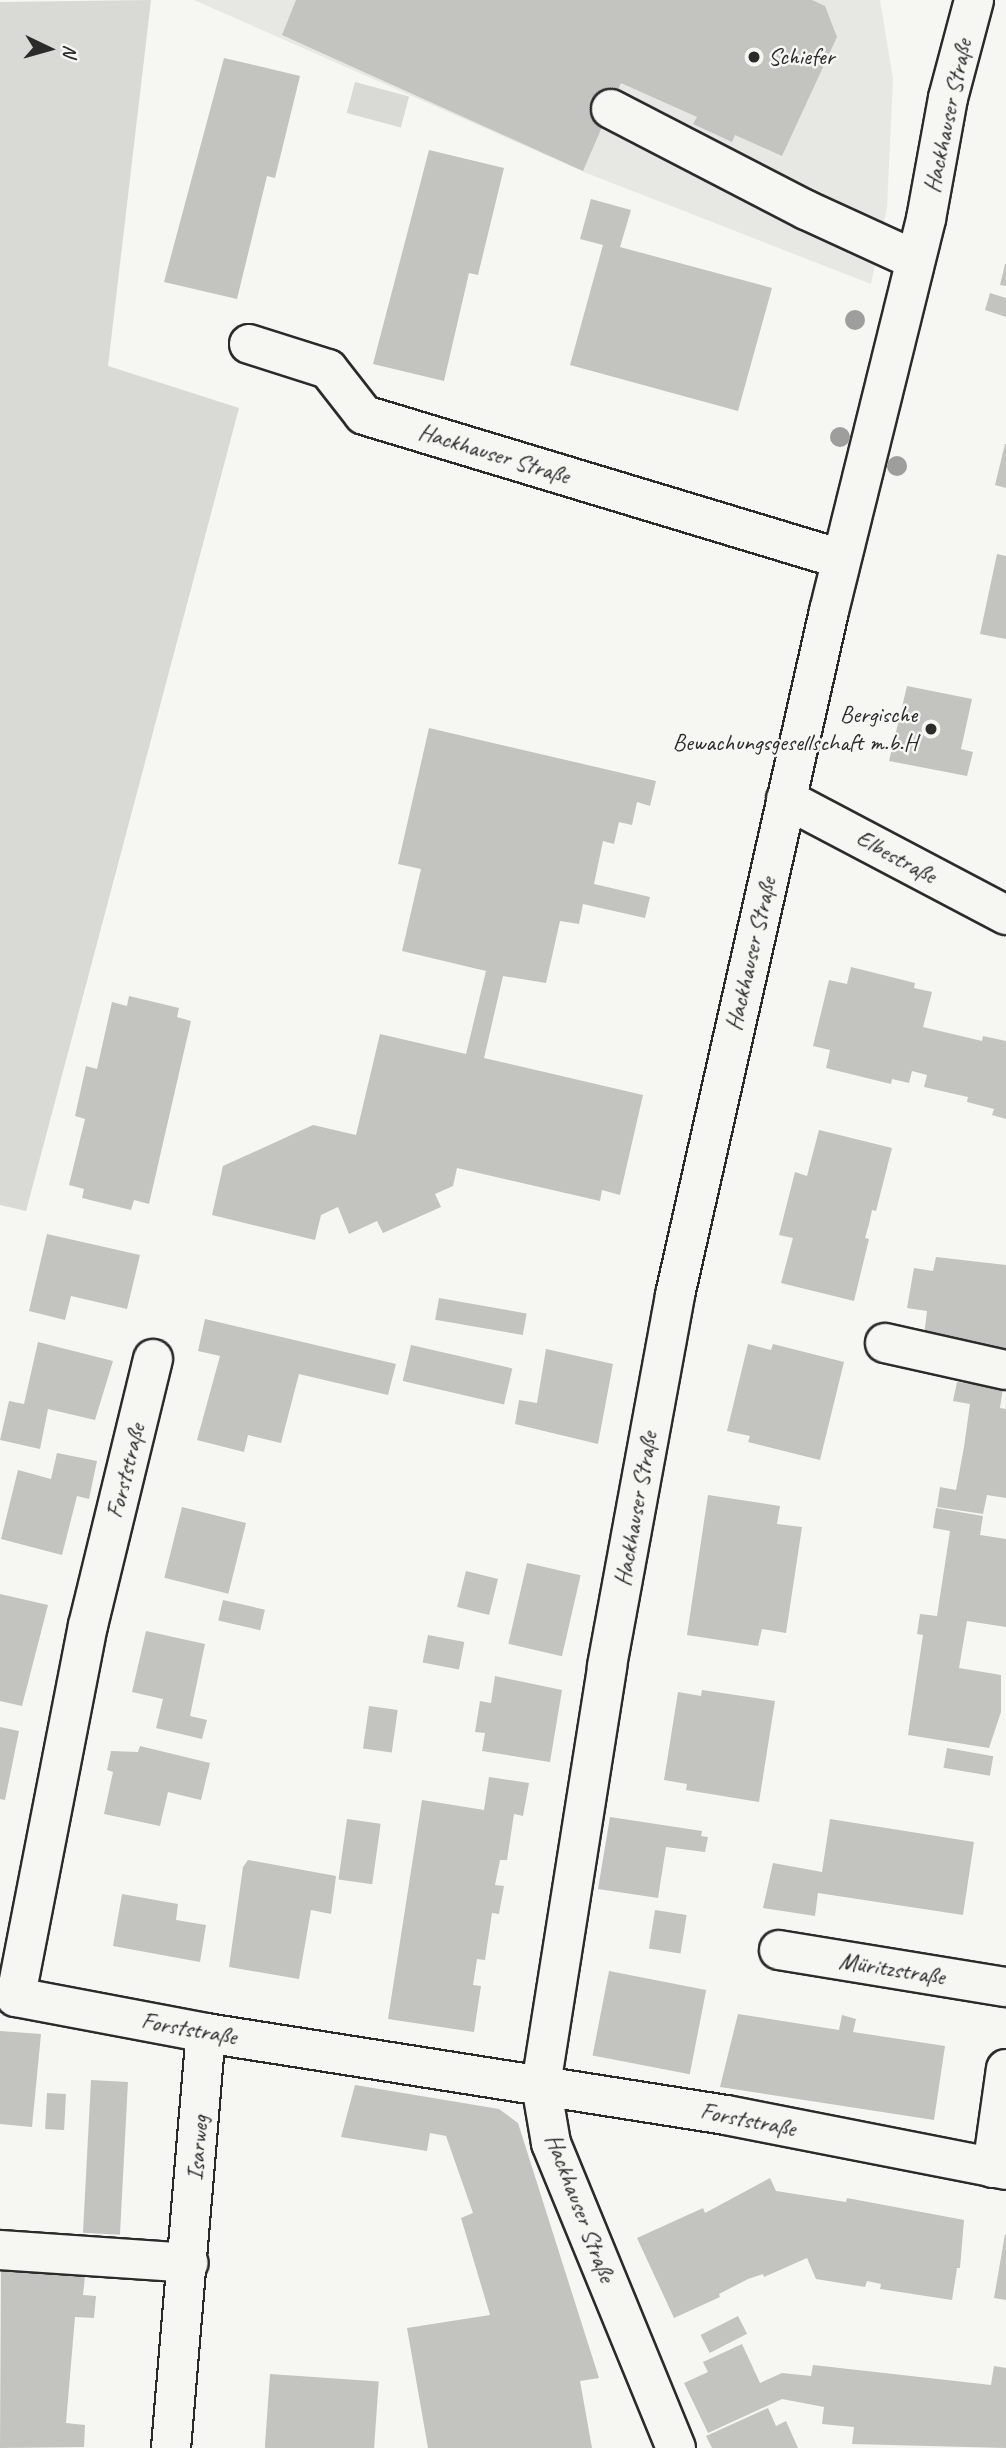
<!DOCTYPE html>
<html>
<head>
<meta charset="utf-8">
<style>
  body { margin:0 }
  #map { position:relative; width:1006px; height:2448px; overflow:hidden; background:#f6f6f2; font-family:Caveat,sans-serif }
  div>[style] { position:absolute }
  .built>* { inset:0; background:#e7e7e3 }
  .green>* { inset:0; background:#d9d9d5; transform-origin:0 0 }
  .building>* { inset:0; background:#c3c3c0; transform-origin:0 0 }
  .roads { filter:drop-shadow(2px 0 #2b2b2b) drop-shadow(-2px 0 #2b2b2b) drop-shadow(0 2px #2b2b2b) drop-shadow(0 -2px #2b2b2b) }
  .minor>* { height:38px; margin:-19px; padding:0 19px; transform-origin:19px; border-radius:19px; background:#f6f6f2 }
  .trees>* { width:20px; height:20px; margin:-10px; border-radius:50%; background:#9e9e9c }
  .dots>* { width:19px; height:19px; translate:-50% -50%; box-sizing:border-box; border:4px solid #f6f6f2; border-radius:50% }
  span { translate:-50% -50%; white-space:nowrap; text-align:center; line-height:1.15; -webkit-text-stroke:5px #f6f6f2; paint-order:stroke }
  .poi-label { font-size:24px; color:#2b2b2b }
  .left { translate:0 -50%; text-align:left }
  .right { translate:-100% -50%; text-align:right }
  .street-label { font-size:24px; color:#2b2b2b }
  .north { position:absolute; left:14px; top:14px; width:70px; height:70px; -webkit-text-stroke:5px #f6f6f2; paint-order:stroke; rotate:95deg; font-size:19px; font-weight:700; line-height:28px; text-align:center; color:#2b2b2b }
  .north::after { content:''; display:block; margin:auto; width:24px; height:32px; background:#2b2b2b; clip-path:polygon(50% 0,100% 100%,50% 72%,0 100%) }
</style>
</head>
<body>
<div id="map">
  <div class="built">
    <i style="clip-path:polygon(194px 0,880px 0,893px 79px,887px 207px,871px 284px,584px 172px)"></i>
  </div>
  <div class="green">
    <i style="clip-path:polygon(151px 0,108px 366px,239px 408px,26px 1211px,0 1205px,0 2px)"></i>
    <i style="left:355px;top:82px;width:56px;height:32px;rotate:15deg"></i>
  </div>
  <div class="building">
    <i style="clip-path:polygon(296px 0,812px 0,825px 6px,837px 37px,782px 156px,735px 135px,732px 142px,693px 124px,697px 117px,621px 83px,583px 171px,282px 35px)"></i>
    <i style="clip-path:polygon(224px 58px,300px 76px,275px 178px,267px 176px,237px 299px,164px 282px)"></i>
    <i style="clip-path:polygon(429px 150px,504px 168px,478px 275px,469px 273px,444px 381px,373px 364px)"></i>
    <i style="clip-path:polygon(591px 199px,631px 210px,620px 247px,772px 288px,738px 411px,570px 365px,603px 245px,580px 239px)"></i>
    <i style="clip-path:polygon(1005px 264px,1006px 264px,1006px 286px,1000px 285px)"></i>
    <i style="clip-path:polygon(990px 293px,1006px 298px,1006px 317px,985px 310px)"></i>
    <i style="clip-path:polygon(1005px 444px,1006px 444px,1006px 488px,995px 485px)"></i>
    <i style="clip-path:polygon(997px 554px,1006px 556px,1006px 639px,980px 634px)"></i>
    <i style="clip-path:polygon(907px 686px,972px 699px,961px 749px,973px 752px,967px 776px,889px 761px)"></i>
    <i style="clip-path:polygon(429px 728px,656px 781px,650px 806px,637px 802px,632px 825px,619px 822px,614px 844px,603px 841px,594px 884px,650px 897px,645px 918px,583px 904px,579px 924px,560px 921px,546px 983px,503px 976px,484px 1058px,643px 1095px,620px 1195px,602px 1190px,600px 1201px,457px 1168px,453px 1186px,435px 1194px,441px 1207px,383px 1233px,377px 1221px,349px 1234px,338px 1207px,321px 1215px,315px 1240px,212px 1215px,223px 1166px,313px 1125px,356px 1135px,380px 1034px,466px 1054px,486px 971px,402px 951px,421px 869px,398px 864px)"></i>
    <i style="clip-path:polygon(851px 967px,915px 983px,914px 988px,932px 992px,923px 1027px,982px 1041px,983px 1036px,1006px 1041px,1006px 1119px,992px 1115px,994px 1109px,967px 1102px,968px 1097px,924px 1087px,927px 1075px,912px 1071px,909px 1083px,892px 1079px,891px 1084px,826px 1068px,830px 1050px,813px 1046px,829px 980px,847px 984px)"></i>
    <i style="clip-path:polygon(129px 996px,179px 1008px,177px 1017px,191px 1021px,149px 1204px,134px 1200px,131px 1210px,82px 1198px,84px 1189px,69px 1185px,85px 1119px,75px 1116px,86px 1066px,97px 1069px,112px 1002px,127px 1006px)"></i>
    <i style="clip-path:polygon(819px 1130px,892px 1148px,876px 1211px,872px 1210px,869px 1224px,865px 1238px,869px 1239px,854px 1301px,781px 1283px,793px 1238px,779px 1235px,795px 1172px,807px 1176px)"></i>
    <i style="clip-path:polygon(47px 1234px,140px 1255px,127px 1309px,71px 1296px,65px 1320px,29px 1311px)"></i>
    <i style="clip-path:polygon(936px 1257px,1006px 1265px,1006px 1349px,924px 1336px,927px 1311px,907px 1308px,914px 1268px,933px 1271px)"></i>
    <i style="left:439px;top:1298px;width:89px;height:22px;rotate:10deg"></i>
    <i style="clip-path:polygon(205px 1319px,396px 1364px,388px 1395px,299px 1374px,281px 1443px,248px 1435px,244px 1452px,197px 1440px,220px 1356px,198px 1351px)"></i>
    <i style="clip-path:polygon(38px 1342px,113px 1361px,95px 1420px,48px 1409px,40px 1449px,0 1440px,9px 1401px,24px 1404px)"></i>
    <i style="clip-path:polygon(748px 1344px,771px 1350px,773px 1344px,844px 1362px,820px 1460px,748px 1442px,750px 1436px,727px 1431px)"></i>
    <i style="left:411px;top:1345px;width:104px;height:37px;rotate:13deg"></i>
    <i style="clip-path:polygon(546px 1349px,613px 1364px,598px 1444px,515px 1424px,519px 1400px,537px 1403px)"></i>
    <i style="clip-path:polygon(957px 1382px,1003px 1388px,1000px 1408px,1006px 1409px,1006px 1498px,987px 1495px,983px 1514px,937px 1507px,940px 1487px,956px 1490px,964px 1447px,970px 1404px,953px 1401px)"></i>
    <i style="clip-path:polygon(57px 1453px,97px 1461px,89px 1499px,77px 1496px,62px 1555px,1px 1539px,18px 1470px,51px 1479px)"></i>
    <i style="clip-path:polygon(708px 1495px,780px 1506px,777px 1524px,802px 1527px,786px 1633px,762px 1629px,758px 1646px,687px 1635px)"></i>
    <i style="left:182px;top:1507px;width:66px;height:73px;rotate:14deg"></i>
    <i style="clip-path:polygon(936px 1508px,983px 1516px,980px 1535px,1006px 1539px,1006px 1627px,967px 1621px,959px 1668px,1001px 1675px,1001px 1712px,989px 1748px,908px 1735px,923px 1635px,917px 1634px,920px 1614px,937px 1616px,950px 1531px,933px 1528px)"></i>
    <i style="left:527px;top:1563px;width:55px;height:83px;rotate:13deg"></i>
    <i style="left:466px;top:1571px;width:33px;height:37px;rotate:14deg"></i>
    <i style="clip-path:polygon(0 1594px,48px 1605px,22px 1706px,0 1701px)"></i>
    <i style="left:223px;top:1600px;width:43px;height:21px;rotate:13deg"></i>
    <i style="clip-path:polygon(146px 1631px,205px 1644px,190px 1716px,207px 1720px,202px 1739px,156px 1728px,163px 1699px,132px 1692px)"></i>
    <i style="left:428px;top:1635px;width:37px;height:28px;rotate:11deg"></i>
    <i style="clip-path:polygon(495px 1676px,562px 1690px,550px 1762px,482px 1751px,485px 1733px,475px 1732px,480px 1701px,491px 1703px)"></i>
    <i style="clip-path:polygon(702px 1690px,775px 1701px,759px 1802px,686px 1790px,687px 1784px,664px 1780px,678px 1692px,701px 1696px)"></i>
    <i style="left:369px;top:1706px;width:29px;height:43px;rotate:8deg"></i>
    <i style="clip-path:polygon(0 1727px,19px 1731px,5px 1800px,0 1799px)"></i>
    <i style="clip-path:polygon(140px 1746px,210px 1763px,201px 1800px,168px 1792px,160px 1826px,104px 1814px,113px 1772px,107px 1770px,111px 1751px,138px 1752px)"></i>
    <i style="left:947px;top:1748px;width:47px;height:20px;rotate:10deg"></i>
    <i style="clip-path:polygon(489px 1777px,529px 1783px,523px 1816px,514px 1814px,507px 1860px,500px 1860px,495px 1885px,504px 1886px,499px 1914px,492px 1913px,485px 1960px,477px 1959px,473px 1985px,481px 1986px,474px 2032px,388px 2019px,422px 1800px,484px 1810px)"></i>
    <i style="clip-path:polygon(610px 1817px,702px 1831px,701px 1836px,708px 1837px,705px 1852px,666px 1847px,658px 1898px,598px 1889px)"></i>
    <i style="left:347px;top:1819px;width:34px;height:61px;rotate:8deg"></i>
    <i style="clip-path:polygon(830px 1819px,974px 1842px,963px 1915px,818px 1893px,815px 1916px,763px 1908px,773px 1863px,822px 1872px)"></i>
    <i style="clip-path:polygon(248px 1860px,336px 1876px,331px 1914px,311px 1910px,299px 1979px,229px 1967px,243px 1867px)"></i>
    <i style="clip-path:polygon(122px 1894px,178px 1904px,176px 1920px,206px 1925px,200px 1962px,113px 1946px)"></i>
    <i style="left:655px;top:1910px;width:32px;height:39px;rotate:9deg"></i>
    <i style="left:609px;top:1971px;width:99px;height:86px;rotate:11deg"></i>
    <i style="clip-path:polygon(738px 2014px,839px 2030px,842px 2015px,856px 2019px,853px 2032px,945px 2046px,934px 2120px,720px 2087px)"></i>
    <i style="clip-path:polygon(0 2031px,41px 2034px,32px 2127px,0 2124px)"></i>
    <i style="left:91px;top:2080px;width:37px;height:153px;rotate:3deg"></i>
    <i style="clip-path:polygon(355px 2085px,499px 2109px,518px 2123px,599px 2378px,580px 2381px,592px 2448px,428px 2448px,407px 2328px,490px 2315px,461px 2218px,473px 2213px,446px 2136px,430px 2133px,427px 2151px,341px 2137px)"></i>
    <i style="left:47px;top:2093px;width:19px;height:36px;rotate:3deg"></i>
    <i style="clip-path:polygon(770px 2178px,776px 2191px,846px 2202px,847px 2198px,964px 2220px,960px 2268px,957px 2268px,952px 2300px,880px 2289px,881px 2284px,867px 2281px,865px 2287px,816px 2279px,807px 2258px,764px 2277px,763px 2274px,748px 2279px,719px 2294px,720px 2297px,674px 2318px,637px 2238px,703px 2208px,705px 2213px)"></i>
    <i style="clip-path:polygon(1005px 2234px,1006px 2235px,1006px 2300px,994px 2298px)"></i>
    <i style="clip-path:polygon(1px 2260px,86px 2267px,83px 2295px,96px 2296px,94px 2318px,75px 2317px,66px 2423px,85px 2425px,84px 2447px,0 2448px)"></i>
    <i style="left:738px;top:2316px;width:20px;height:42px;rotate:63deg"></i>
    <i style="clip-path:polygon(742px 2344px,760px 2383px,782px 2373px,811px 2376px,813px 2365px,991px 2385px,994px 2366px,1006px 2368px,1006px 2448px,852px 2444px,854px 2427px,822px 2424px,824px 2407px,782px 2399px,708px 2433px,684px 2383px,708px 2372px,703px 2362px)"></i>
    <i style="left:270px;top:2374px;width:109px;height:74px;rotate:4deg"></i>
    <i style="clip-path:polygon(768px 2408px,776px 2426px,786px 2421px,798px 2448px,712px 2448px,706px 2436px)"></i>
  </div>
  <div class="roads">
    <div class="minor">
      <i style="left:611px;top:109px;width:220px;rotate:27.4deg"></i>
      <i style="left:806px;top:210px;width:120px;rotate:24.6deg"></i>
      <i style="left:249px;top:344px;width:83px;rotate:17.6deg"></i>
      <i style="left:328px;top:369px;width:58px;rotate:52deg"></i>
      <i style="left:364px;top:415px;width:498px;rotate:16.8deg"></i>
      <i style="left:786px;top:799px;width:249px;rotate:27.8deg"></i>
      <i style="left:885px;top:1343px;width:124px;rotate:12.6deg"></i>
      <i style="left:153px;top:1359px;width:274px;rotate:103.7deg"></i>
      <i style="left:88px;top:1625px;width:379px;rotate:101deg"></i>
      <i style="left:16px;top:1997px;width:193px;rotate:10.7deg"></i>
      <i style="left:206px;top:2033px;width:526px;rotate:8.96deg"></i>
      <i style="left:726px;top:2115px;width:285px;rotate:11.1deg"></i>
      <i style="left:779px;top:1950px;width:230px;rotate:9.3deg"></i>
      <i style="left:992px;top:2168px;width:100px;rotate:-82deg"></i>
      <i style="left:0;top:2250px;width:189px;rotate:3.9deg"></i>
      <i style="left:171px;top:2448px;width:416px;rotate:-85.2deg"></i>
      <i style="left:676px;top:2448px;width:330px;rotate:-112.3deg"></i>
      <i style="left:551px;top:2143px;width:59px;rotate:-99.8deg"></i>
      <i style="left:541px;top:2085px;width:424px;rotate:-81deg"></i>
      <i style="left:607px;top:1666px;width:377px;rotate:-79.6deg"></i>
      <i style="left:675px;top:1295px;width:701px;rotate:-77.31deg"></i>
      <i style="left:829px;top:611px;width:404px;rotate:-76.1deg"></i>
      <i style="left:926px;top:219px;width:123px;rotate:-79.7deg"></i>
      <i style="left:948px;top:98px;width:101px;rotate:-75.1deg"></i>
    </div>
  </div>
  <div class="trees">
    <i style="left:855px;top:320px"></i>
    <i style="left:840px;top:437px"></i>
    <i style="left:897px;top:466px"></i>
  </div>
  <div class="dots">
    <i style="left:754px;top:57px;background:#2b2b2b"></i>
    <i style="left:931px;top:729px;background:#2b2b2b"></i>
  </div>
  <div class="poi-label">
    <span class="left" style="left:768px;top:57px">Schiefer</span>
    <span class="right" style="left:917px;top:729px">Bergische<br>Bewachungsgesellschaft m.b.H</span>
  </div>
  <div class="street-label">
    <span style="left:948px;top:116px;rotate:-78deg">Hackhauser Straße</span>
    <span style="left:494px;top:454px;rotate:17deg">Hackhauser Straße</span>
    <span style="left:896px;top:857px;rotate:28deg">Elbestraße</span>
    <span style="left:751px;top:954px;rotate:-77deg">Hackhauser Straße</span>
    <span style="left:126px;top:1471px;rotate:-76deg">Forststraße</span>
    <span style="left:636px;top:1509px;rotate:-80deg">Hackhauser Straße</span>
    <span style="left:892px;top:1969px;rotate:9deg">Müritzstraße</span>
    <span style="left:189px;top:2029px;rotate:10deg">Forststraße</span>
    <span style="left:748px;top:2120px;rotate:11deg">Forststraße</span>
    <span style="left:198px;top:2148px;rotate:-86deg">Isarweg</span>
    <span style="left:580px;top:2208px;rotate:69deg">Hackhauser Straße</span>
  </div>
  <div class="north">N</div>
</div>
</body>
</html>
